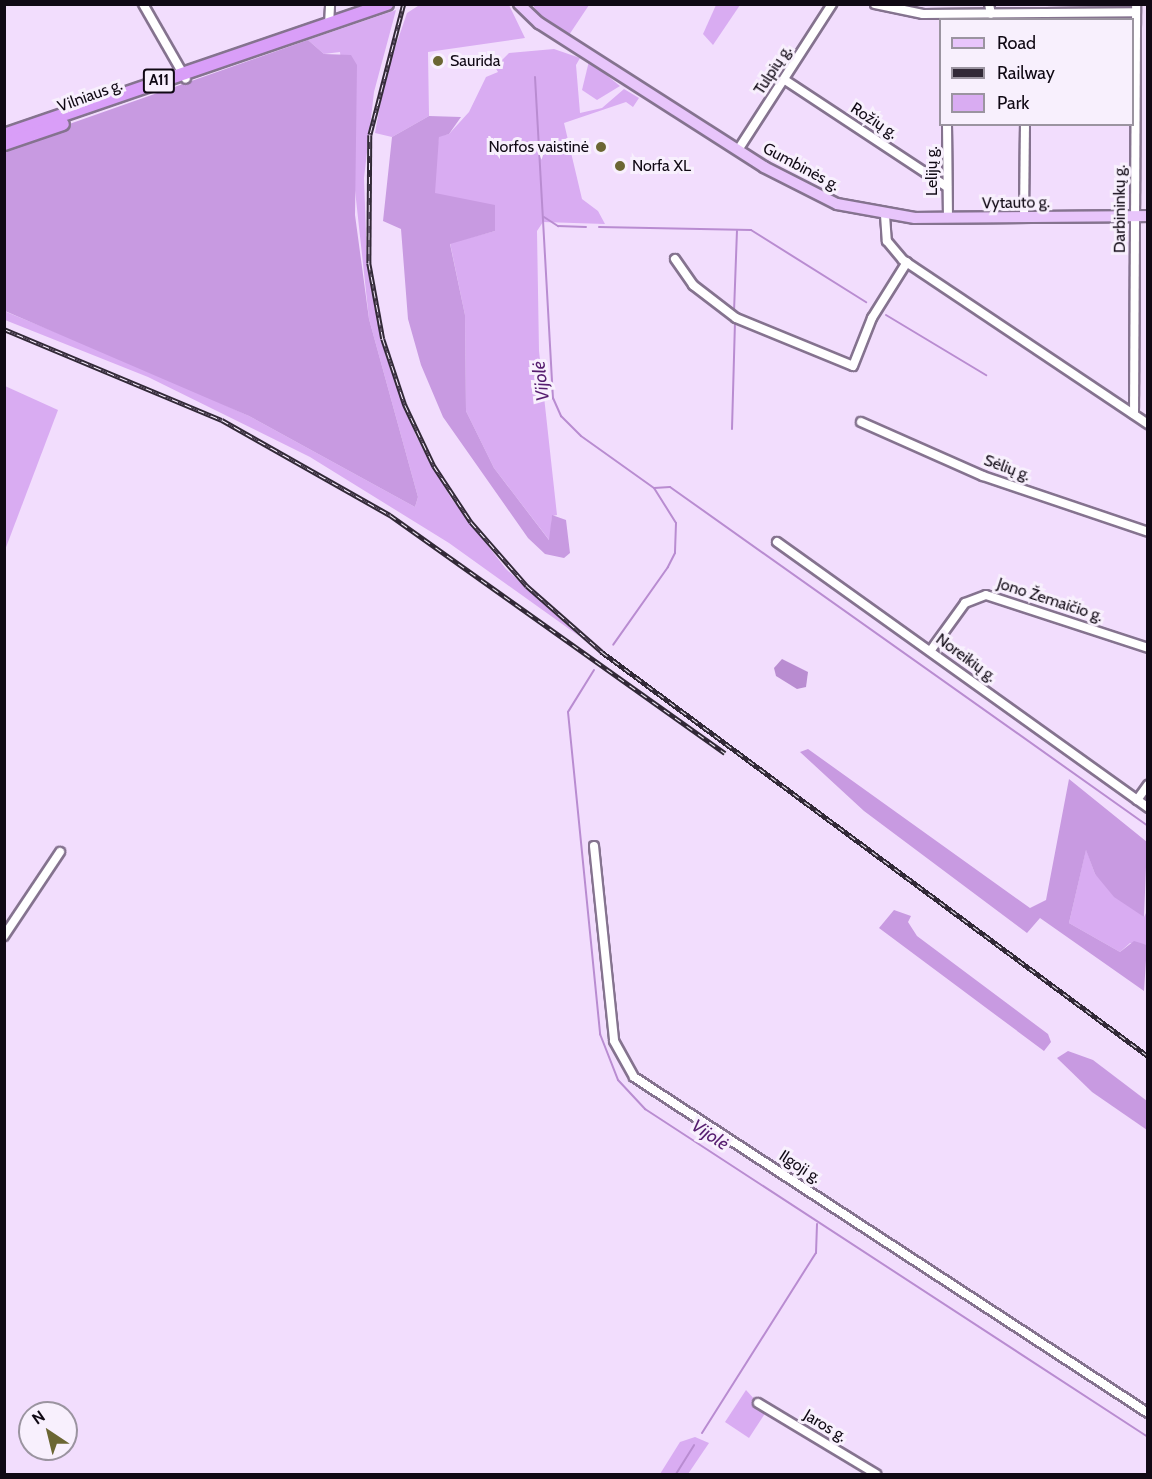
<!DOCTYPE html>
<html>
<head>
<meta charset="utf-8">
<style>
  body { margin:0 }
  #map { position:relative; width:1152px; height:1479px; overflow:hidden; background:#f2ddfd; font-family:Cabin,sans-serif }
  div>[style] { position:absolute }
  .green>* { inset:0; background:#d9acf2 }
  .forest>* { inset:0; background:#c89ae1 }
  .water>* { inset:0; background:#b98cd1 }
  .stream>* { height:2px; margin:-1px; padding:0 1px; transform-origin:1px; border-radius:1px; background:#b98cd1 }
  .roads { filter:drop-shadow(2px 0 #85738f) drop-shadow(-2px 0 #85738f) drop-shadow(0 2px #85738f) drop-shadow(0 -2px #85738f) }
  .minor>* { height:8px; margin:-4px; padding:0 4px; transform-origin:4px; border-radius:4px; background:#fff }
  .major>* { height:10px; margin:-5px; padding:0 5px; transform-origin:5px; border-radius:5px; background:#e8c5fb }
  .highway>* { height:12px; margin:-6px; padding:0 6px; transform-origin:6px; border-radius:6px; background:#d99ef8 }
  .rail>* { height:4.5px; margin-top:-2.25px; transform-origin:0; background:repeating-linear-gradient(90deg,#f8f0fd 0 7px,#322937 0 14px); box-sizing:border-box; border-block:2px solid #322937 }
  .dots>* { width:16px; height:16px; translate:-50% -50%; box-sizing:border-box; border:3px solid #f8f0fd; border-radius:50% }
  span { translate:-50% -50%; white-space:nowrap; text-align:center; line-height:1.15; -webkit-text-stroke:6px #f8f0fd; paint-order:stroke }
  .shield-label span { padding:2px 4px; background:#f8f0fd; border:2px solid; border-radius:4px; -webkit-text-stroke-width:0 }
  .shield-label { font-size:15px; color:#100914; font-weight:700 }
  .poi-label { font-size:16px; color:#100914 }
  .left { translate:0 -50%; text-align:left }
  .right { translate:-100% -50%; text-align:right }
  .street-label { font-size:16px; color:#100914 }
  .water-label { font-size:18px; color:#561d6f; font-style:italic }
  .frame { position:absolute; inset:0; border:6px solid #100914; pointer-events:none }
  .legend { position:absolute; left:939px; top:18px; width:195px; height:108px; box-sizing:border-box; background:#f8f0fd; border:2px solid #9b94a0; margin:0; padding:8px 10px; list-style:none; font-size:18px; color:#100914 }
  .legend li { display:flex; align-items:center; gap:12px; height:30px }
  .legend b { width:30px; border:2px solid #9b94a0 }
  .north { position:absolute; left:18px; top:1401px; width:60px; height:60px; box-sizing:border-box; background:#f8f0fd; border:2px solid #9b94a0; border-radius:50%; rotate:325deg; font-size:16px; font-weight:700; line-height:24px; text-align:center; color:#100914 }
  .north::after { content:''; display:block; margin:auto; width:21px; height:27px; background:#6b6633; clip-path:polygon(50% 0,100% 100%,50% 72%,0 100%) }
</style>
</head>
<body>
<div id="map">
  <div class="green">
    <i style="clip-path:polygon(421px 4px,509px 5px,525px 38px,428px 52px,429px 116px,392px 137px,375px 133px,385px 77px,407px 13px)"></i>
    <i style="clip-path:polygon(533px 5px,589px 5px,569px 35px,539px 16px)"></i>
    <i style="clip-path:polygon(716px 5px,740px 5px,713px 45px,703px 34px)"></i>
    <i style="clip-path:polygon(396px 10px,374px 92px,364px 178px,367px 263px,381px 340px,416px 436px,451px 498px,506px 569px,579px 636px,449px 543px,310px 457px,148px 377px,5px 320px,4px 311px,150px 371px,249px 416px,415px 507px,418px 497px,369px 319px,340px 52px,324px 54px,308px 40px)"></i>
    <i style="clip-path:polygon(554px 49px,580px 58px,576px 65px,580px 113px,602px 108px,624px 89px,639px 98px,633px 107px,626px 102px,564px 123px,582px 199px,598px 211px,605px 224px,543px 222px,537px 231px,539px 351px,557px 515px,552px 516px,550px 541px,494px 468px,466px 411px,465px 315px,450px 243px,495px 231px,434px 193px,433px 176px,439px 136px,449px 134px,469px 112px,486px 77px,498px 72px,495px 67px,509px 53px)"></i>
    <i style="clip-path:polygon(589px 61px,620px 86px,597px 100px,582px 90px)"></i>
    <i style="clip-path:polygon(5px 386px,58px 410px,5px 550px,4px 386px)"></i>
    <i style="clip-path:polygon(1086px 849px,1095px 874px,1144px 917px,1147px 911px,1147px 945px,1130px 943px,1120px 952px,1069px 923px)"></i>
    <i style="clip-path:polygon(746px 1390px,766px 1412px,749px 1438px,725px 1422px)"></i>
    <i style="clip-path:polygon(695px 1437px,709px 1443px,688px 1474px,660px 1474px,680px 1442px)"></i>
  </div>
  <div class="forest">
    <i style="clip-path:polygon(308px 40px,324px 54px,351px 55px,357px 65px,355px 215px,369px 319px,418px 497px,415px 507px,249px 416px,5px 311px,4px 147px)"></i>
    <i style="clip-path:polygon(429px 116px,461px 117px,449px 134px,439px 137px,435px 193px,495px 205px,495px 231px,450px 244px,465px 315px,466px 411px,494px 468px,549px 540px,552px 515px,566px 520px,570px 553px,564px 558px,545px 554px,528px 538px,443px 417px,421px 365px,408px 319px,401px 229px,383px 221px,392px 137px)"></i>
    <i style="clip-path:polygon(808px 749px,1030px 908px,1046px 900px,1069px 779px,1147px 842px,1144px 917px,1114px 897px,1095px 874px,1086px 850px,1069px 923px,1120px 952px,1134px 941px,1147px 945px,1144px 991px,1040px 918px,1027px 933px,864px 811px,800px 752px)"></i>
    <i style="clip-path:polygon(894px 910px,911px 916px,908px 922px,917px 936px,1048px 1034px,1051px 1042px,1044px 1051px,879px 928px)"></i>
    <i style="clip-path:polygon(1068px 1051px,1093px 1060px,1147px 1101px,1147px 1130px,1092px 1092px,1057px 1058px)"></i>
  </div>
  <div class="water">
    <i style="clip-path:polygon(782px 659px,808px 672px,806px 687px,797px 689px,776px 676px,774px 668px)"></i>
  </div>
  <div class="stream">
    <i style="left:535px;top:77px;width:322px;rotate:86.8deg"></i>
    <i style="left:553px;top:398px;width:20px;rotate:66deg"></i>
    <i style="left:561px;top:416px;width:28px;rotate:45deg"></i>
    <i style="left:581px;top:436px;width:90px;rotate:35.5deg"></i>
    <i style="left:654px;top:488px;width:41px;rotate:57.8deg"></i>
    <i style="left:676px;top:523px;width:30px;rotate:92deg"></i>
    <i style="left:675px;top:553px;width:16px;rotate:117deg"></i>
    <i style="left:668px;top:567px;width:95px;rotate:125.2deg"></i>
    <i style="left:544px;top:217px;width:17px;rotate:33deg"></i>
    <i style="left:558px;top:226px;width:28px;rotate:2deg"></i>
    <i style="left:599px;top:227px;width:152px;rotate:1.1deg"></i>
    <i style="left:751px;top:230px;width:136px;rotate:32.1deg"></i>
    <i style="left:734px;top:312px;width:81px;rotate:-87.9deg"></i>
    <i style="left:886px;top:315px;width:117px;rotate:31deg"></i>
    <i style="left:732px;top:429px;width:106px;rotate:-88.4deg"></i>
    <i style="left:654px;top:488px;width:16px;rotate:-4deg"></i>
    <i style="left:670px;top:487px;width:586px;rotate:35.34deg"></i>
    <i style="left:594px;top:670px;width:49px;rotate:121.8deg"></i>
    <i style="left:568px;top:712px;width:324px;rotate:84.3deg"></i>
    <i style="left:600px;top:1034px;width:49px;rotate:68.6deg"></i>
    <i style="left:618px;top:1080px;width:40px;rotate:47deg"></i>
    <i style="left:645px;top:1109px;width:600px;rotate:33.11deg"></i>
    <i style="left:702px;top:1433px;width:213px;rotate:-57.7deg"></i>
    <i style="left:816px;top:1253px;width:29px;rotate:-88deg"></i>
    <i style="left:676px;top:1474px;width:34px;rotate:-58deg"></i>
  </div>
  <div class="roads">
    <div class="minor">
      <i style="left:143px;top:4px;width:86px;rotate:60.2deg"></i>
      <i style="left:875px;top:4px;width:49px;rotate:11.8deg"></i>
      <i style="left:923px;top:14px;width:213px;rotate:-0.5deg"></i>
      <i style="left:989px;top:4px;width:10px;rotate:79deg"></i>
      <i style="left:329px;top:25px;width:21px;rotate:-87deg"></i>
      <i style="left:785px;top:80px;width:194px;rotate:33.4deg"></i>
      <i style="left:947px;top:124px;width:94px;rotate:89.4deg"></i>
      <i style="left:738px;top:150px;width:174px;rotate:-57.2deg"></i>
      <i style="left:885px;top:215px;width:26px;rotate:86deg"></i>
      <i style="left:887px;top:241px;width:25px;rotate:50deg"></i>
      <i style="left:903px;top:260px;width:295px;rotate:33.8deg"></i>
      <i style="left:1024px;top:218px;width:94px;rotate:-89.4deg"></i>
      <i style="left:675px;top:259px;width:32px;rotate:55deg"></i>
      <i style="left:693px;top:285px;width:54px;rotate:37.5deg"></i>
      <i style="left:736px;top:318px;width:126px;rotate:22.3deg"></i>
      <i style="left:853px;top:366px;width:52px;rotate:-68.4deg"></i>
      <i style="left:872px;top:318px;width:66px;rotate:-58deg"></i>
      <i style="left:1134px;top:414px;width:410px;rotate:-89.7deg"></i>
      <i style="left:861px;top:422px;width:133px;rotate:23.9deg"></i>
      <i style="left:983px;top:476px;width:174px;rotate:18.7deg"></i>
      <i style="left:777px;top:542px;width:457px;rotate:35.6deg"></i>
      <i style="left:931px;top:650px;width:58px;rotate:-54.1deg"></i>
      <i style="left:965px;top:603px;width:22px;rotate:-21deg"></i>
      <i style="left:986px;top:595px;width:170px;rotate:18.1deg"></i>
      <i style="left:1137px;top:800px;width:19px;rotate:-54deg"></i>
      <i style="left:594px;top:846px;width:196px;rotate:84.1deg"></i>
      <i style="left:614px;top:1041px;width:41px;rotate:60.9deg"></i>
      <i style="left:634px;top:1077px;width:614px;rotate:33.17deg"></i>
      <i style="left:4px;top:936px;width:101px;rotate:-56.3deg"></i>
      <i style="left:758px;top:1403px;width:138px;rotate:31deg"></i>
    </div>
    <div class="major">
      <i style="left:519px;top:4px;width:28px;rotate:44deg"></i>
      <i style="left:539px;top:23px;width:267px;rotate:32.6deg"></i>
      <i style="left:764px;top:167px;width:82px;rotate:26.9deg"></i>
      <i style="left:837px;top:204px;width:79px;rotate:10.2deg"></i>
      <i style="left:915px;top:218px;width:233px;rotate:-0.5deg"></i>
    </div>
    <div class="highway">
      <i style="left:4px;top:135px;width:405px;rotate:-18.9deg"></i>
      <i style="left:4px;top:144px;width:62px;rotate:-18.7deg"></i>
    </div>
  </div>
  <div class="rail">
    <i style="left:404px;top:4px;width:135px;rotate:104.5deg"></i>
    <i style="left:370px;top:135px;width:128px;rotate:90.4deg"></i>
    <i style="left:369px;top:263px;width:77px;rotate:79.6deg"></i>
    <i style="left:383px;top:339px;width:70px;rotate:71.6deg"></i>
    <i style="left:405px;top:405px;width:68px;rotate:64.6deg"></i>
    <i style="left:434px;top:466px;width:67px;rotate:56.5deg"></i>
    <i style="left:471px;top:522px;width:85px;rotate:48.8deg"></i>
    <i style="left:527px;top:586px;width:100px;rotate:41.3deg"></i>
    <i style="left:602px;top:652px;width:679px;rotate:36.5deg"></i>
    <i style="left:4px;top:329px;width:236px;rotate:22.7deg"></i>
    <i style="left:222px;top:420px;width:193px;rotate:29.5deg"></i>
    <i style="left:390px;top:515px;width:411px;rotate:35.4deg"></i>
  </div>
  <div class="dots">
    <i style="left:438px;top:61px;background:#6b6633"></i>
    <i style="left:601px;top:147px;background:#6b6633"></i>
    <i style="left:620px;top:166px;background:#6b6633"></i>
  </div>
  <div class="shield-label">
    <span style="left:159px;top:81px">A11</span>
  </div>
  <div class="poi-label">
    <span class="left" style="left:450px;top:61px">Saurida</span>
    <span class="right" style="left:589px;top:147px">Norfos vaistinė</span>
    <span class="left" style="left:632px;top:166px">Norfa XL</span>
  </div>
  <div class="street-label">
    <span style="left:773px;top:70px;rotate:-57deg">Tulpių g.</span>
    <span style="left:90px;top:96px;rotate:-20deg">Vilniaus g.</span>
    <span style="left:874px;top:121px;rotate:33deg">Rožių g.</span>
    <span style="left:801px;top:167px;rotate:28deg">Gumbinės g.</span>
    <span style="left:932px;top:171px;rotate:-90deg">Lelijų g.</span>
    <span style="left:1016px;top:203px;rotate:-1deg">Vytauto g.</span>
    <span style="left:1120px;top:209px;rotate:-90deg">Darbininkų g.</span>
    <span style="left:1007px;top:468px;rotate:20deg">Sėlių g.</span>
    <span style="left:1050px;top:600px;rotate:18deg">Jono Žemaičio g.</span>
    <span style="left:966px;top:658px;rotate:36deg">Noreikių g.</span>
    <span style="left:800px;top:1167px;rotate:33deg">Ilgoji g.</span>
    <span style="left:825px;top:1426px;rotate:31deg">Jaros g.</span>
  </div>
  <div class="water-label">
    <span style="left:541px;top:381px;rotate:-97deg">Vijolė</span>
    <span style="left:710px;top:1135px;rotate:33deg">Vijolė</span>
  </div>
  <div class="frame"></div>
  <ul class="legend">
  <li><b style="height:8px;background:#e8c5fb"></b>Road</li>
  <li><b style="height:8px;background:#322937"></b>Railway</li>
  <li><b style="height:16px;background:#d9acf2"></b>Park</li>
  </ul>
  <div class="north">N</div>
</div>
</body>
</html>
